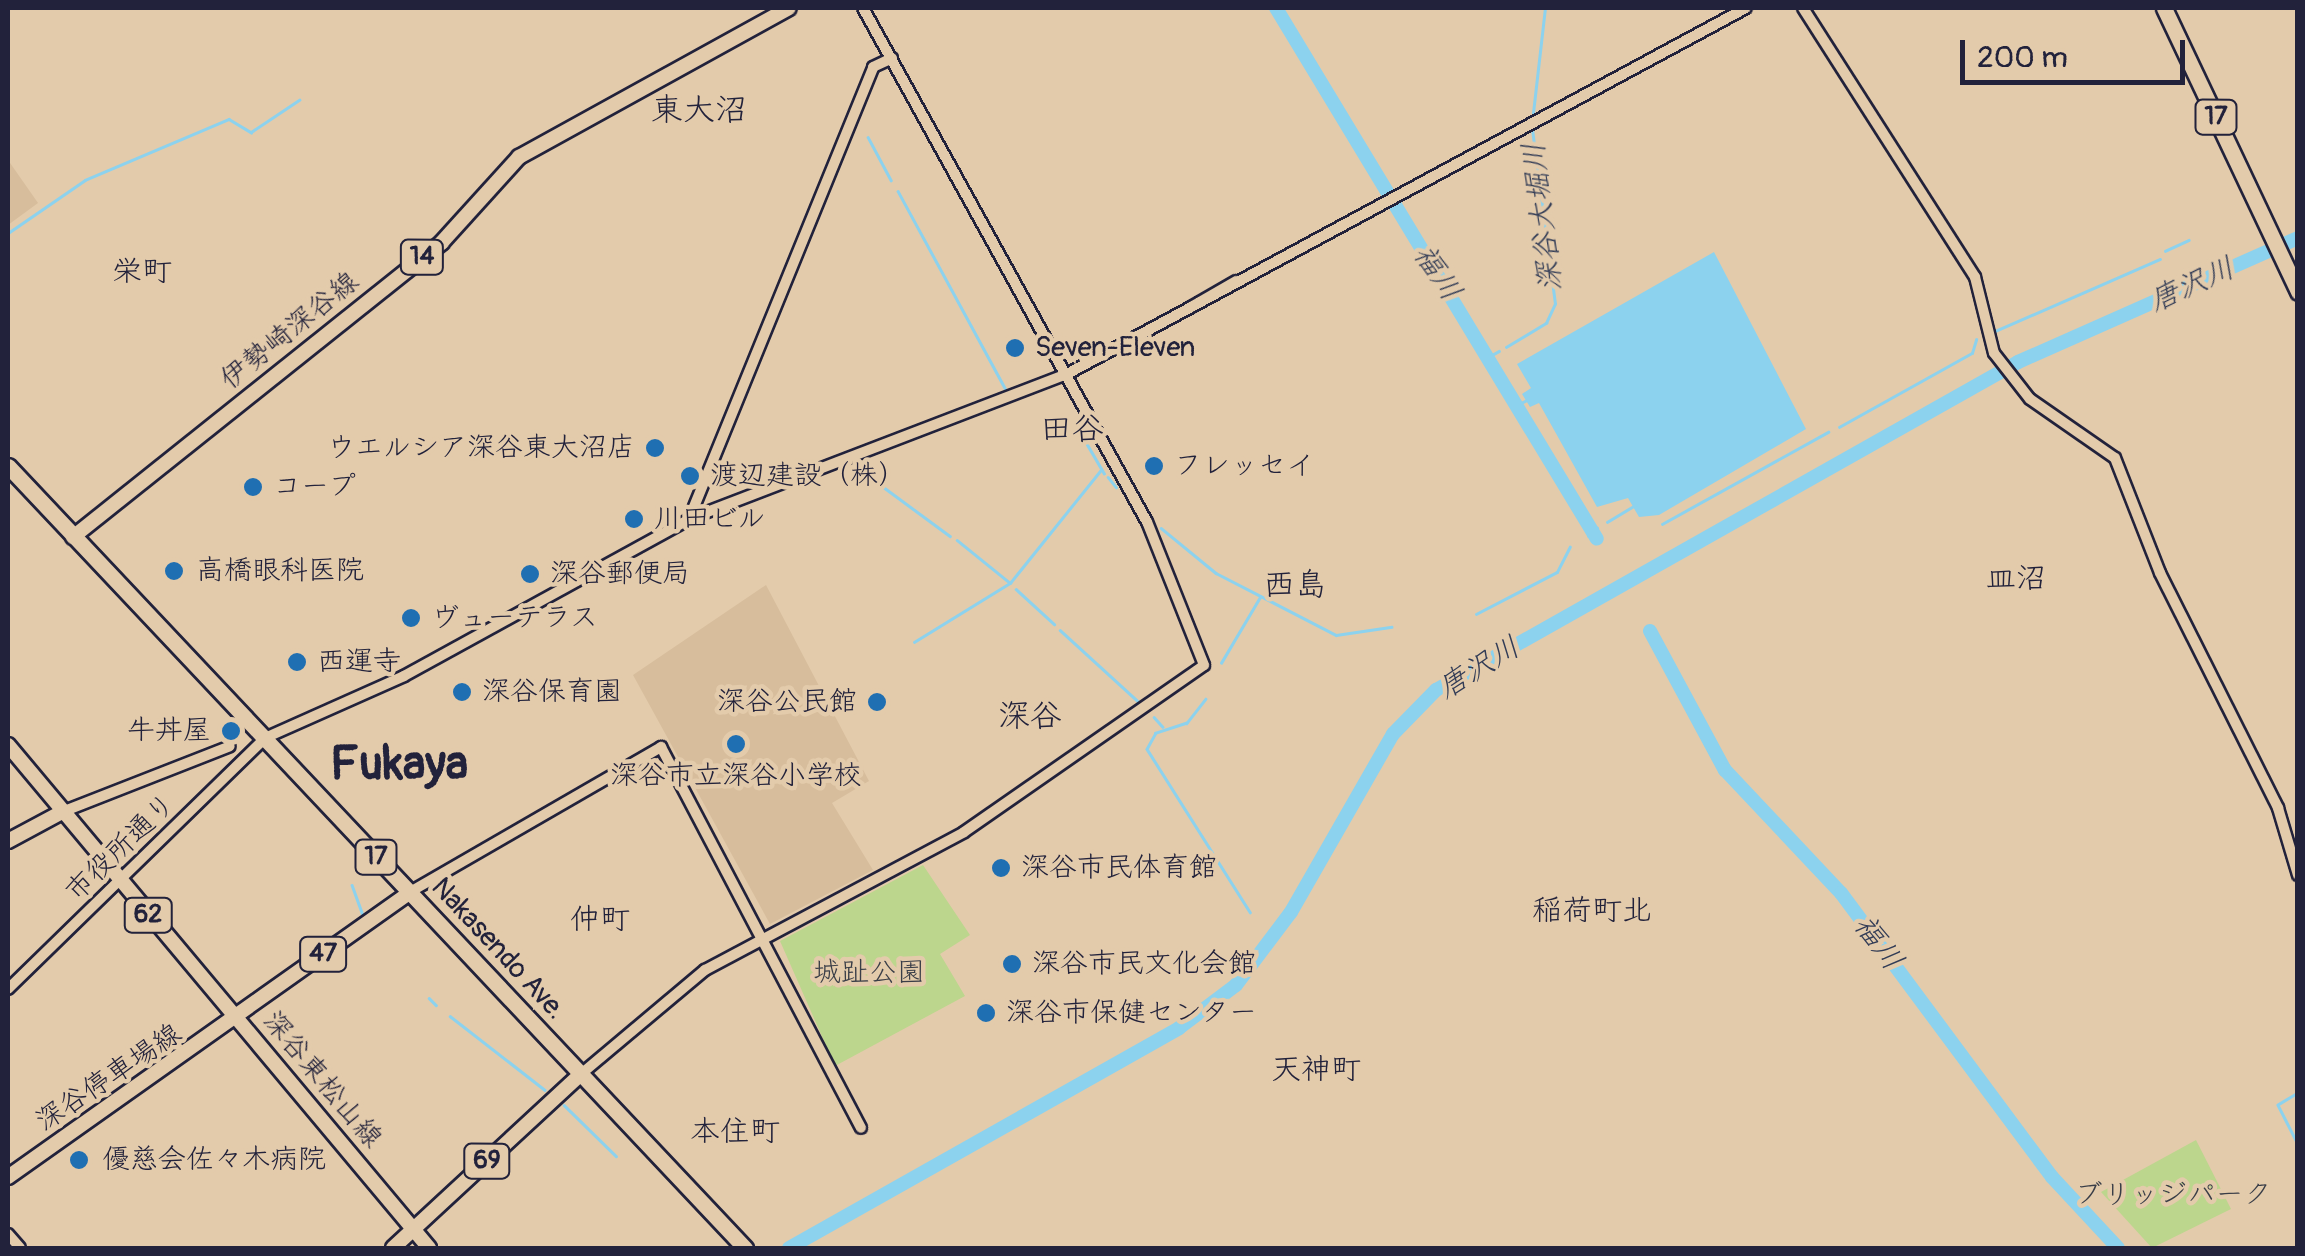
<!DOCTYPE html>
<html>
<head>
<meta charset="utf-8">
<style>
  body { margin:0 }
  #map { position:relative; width:2305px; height:1256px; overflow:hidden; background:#e3cbab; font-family:Pangolin,"Klee One",sans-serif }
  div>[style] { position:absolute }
  .built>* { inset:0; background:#d7bd9c }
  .green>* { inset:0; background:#bcd68d }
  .water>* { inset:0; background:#8cd2ee }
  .stream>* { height:2.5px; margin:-1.25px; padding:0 1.25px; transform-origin:1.25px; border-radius:1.25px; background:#8cd2ee }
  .river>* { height:14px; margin:-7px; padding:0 7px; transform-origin:7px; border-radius:7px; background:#8cd2ee }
  .roads { filter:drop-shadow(2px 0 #22223b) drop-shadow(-2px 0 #22223b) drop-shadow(0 2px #22223b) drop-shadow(0 -2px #22223b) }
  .minor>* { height:10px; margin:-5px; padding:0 5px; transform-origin:5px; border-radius:5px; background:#e3cbab }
  .major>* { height:14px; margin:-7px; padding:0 7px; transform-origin:7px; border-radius:7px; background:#e3cbab }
  .highway>* { height:15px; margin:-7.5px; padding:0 7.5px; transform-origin:7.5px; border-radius:7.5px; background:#e3cbab }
  .dots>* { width:28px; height:28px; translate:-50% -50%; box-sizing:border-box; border:5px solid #e3cbab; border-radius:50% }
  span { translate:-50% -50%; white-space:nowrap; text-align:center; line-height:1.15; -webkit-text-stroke:9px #e3cbab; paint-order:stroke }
  .shield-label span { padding:2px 8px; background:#e3cbab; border:2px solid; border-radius:8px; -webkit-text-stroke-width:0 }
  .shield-label { font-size:25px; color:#22223b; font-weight:700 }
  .street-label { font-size:28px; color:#22223b }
  .poi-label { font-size:28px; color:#22223b }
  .left { translate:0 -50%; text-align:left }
  .right { translate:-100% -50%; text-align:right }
  .park-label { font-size:28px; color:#393d47 }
  .water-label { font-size:30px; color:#323c56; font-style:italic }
  .neighbourhood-label { font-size:30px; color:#22223b }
  .quarter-label { font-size:32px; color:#22223b }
  .town-label { font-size:48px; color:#22223b; font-weight:700 }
  .frame { position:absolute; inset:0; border:10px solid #22223b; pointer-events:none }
  .scale { position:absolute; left:1960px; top:40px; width:225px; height:45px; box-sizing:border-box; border:5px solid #22223b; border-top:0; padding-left:12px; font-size:30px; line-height:35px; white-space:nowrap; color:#22223b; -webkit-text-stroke:8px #e3cbab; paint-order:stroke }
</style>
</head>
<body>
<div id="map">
  <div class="built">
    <i style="clip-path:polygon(8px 160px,38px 203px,8px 225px)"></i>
    <i style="clip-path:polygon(766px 585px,869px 781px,832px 803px,873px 870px,770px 924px,633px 675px)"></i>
  </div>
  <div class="green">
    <i style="clip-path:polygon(923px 865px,970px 935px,940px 954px,965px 996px,835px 1066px,780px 941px)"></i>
    <i style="clip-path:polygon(2196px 1140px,2231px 1209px,2152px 1248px,2101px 1192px)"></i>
  </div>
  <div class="water">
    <i style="clip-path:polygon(1714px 252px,1806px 429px,1659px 515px,1639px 517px,1628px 498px,1597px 507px,1539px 403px,1530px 407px,1522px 394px,1531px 388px,1517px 364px)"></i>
  </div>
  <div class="stream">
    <i style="left:1533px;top:113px;width:106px;rotate:-83.5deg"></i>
    <i style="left:868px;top:137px;width:49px;rotate:61.9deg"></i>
    <i style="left:898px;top:191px;width:229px;rotate:61.5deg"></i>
    <i style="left:8px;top:233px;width:93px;rotate:-34.5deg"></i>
    <i style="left:85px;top:180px;width:156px;rotate:-23deg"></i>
    <i style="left:229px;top:119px;width:26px;rotate:31deg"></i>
    <i style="left:251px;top:132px;width:58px;rotate:-33.7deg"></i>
    <i style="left:2165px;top:251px;width:26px;rotate:-25deg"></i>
    <i style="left:1993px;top:332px;width:182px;rotate:-23.6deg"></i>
    <i style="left:1506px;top:347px;width:47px;rotate:-31deg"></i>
    <i style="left:1546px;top:323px;width:21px;rotate:-65deg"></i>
    <i style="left:1555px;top:304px;width:177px;rotate:-97.5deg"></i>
    <i style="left:1490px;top:356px;width:10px;rotate:-29deg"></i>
    <i style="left:1517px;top:405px;width:13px;rotate:-27deg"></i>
    <i style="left:1076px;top:425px;width:56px;rotate:59.7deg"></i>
    <i style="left:1839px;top:427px;width:152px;rotate:-29.1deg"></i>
    <i style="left:1972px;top:353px;width:14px;rotate:-73deg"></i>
    <i style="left:859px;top:469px;width:113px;rotate:36.4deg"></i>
    <i style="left:1108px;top:477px;width:13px;rotate:51deg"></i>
    <i style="left:1607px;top:522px;width:33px;rotate:-31deg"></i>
    <i style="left:1662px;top:524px;width:190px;rotate:-29deg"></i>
    <i style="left:1161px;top:528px;width:71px;rotate:39.3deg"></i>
    <i style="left:1216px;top:573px;width:135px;rotate:27.3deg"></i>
    <i style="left:1336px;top:635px;width:56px;rotate:-8.3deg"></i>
    <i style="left:1588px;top:536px;width:12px;rotate:-42deg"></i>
    <i style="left:957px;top:540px;width:67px;rotate:38.9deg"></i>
    <i style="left:1016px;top:589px;width:52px;rotate:42.6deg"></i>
    <i style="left:1476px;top:614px;width:91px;rotate:-27.4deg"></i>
    <i style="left:1557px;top:572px;width:28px;rotate:-63deg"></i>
    <i style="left:1060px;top:630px;width:108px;rotate:42.4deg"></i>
    <i style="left:914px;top:642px;width:113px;rotate:-31.6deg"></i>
    <i style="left:1010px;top:583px;width:145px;rotate:-51.2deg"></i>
    <i style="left:1221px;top:663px;width:77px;rotate:-59.4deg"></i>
    <i style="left:1206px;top:699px;width:31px;rotate:128deg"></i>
    <i style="left:1187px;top:723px;width:33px;rotate:162deg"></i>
    <i style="left:1156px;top:733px;width:18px;rotate:119deg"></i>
    <i style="left:1147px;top:749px;width:193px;rotate:57.7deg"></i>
    <i style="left:1154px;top:717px;width:13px;rotate:48deg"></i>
    <i style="left:352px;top:885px;width:32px;rotate:70deg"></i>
    <i style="left:429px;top:998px;width:10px;rotate:45deg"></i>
    <i style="left:450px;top:1016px;width:120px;rotate:37.9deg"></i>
    <i style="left:2298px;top:1093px;width:23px;rotate:149deg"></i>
    <i style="left:2278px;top:1105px;width:44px;rotate:62.9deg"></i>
    <i style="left:564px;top:1105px;width:73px;rotate:44.4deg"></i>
  </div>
  <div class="river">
    <i style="left:1276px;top:8px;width:620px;rotate:58.85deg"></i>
    <i style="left:1650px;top:631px;width:158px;rotate:61.7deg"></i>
    <i style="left:1725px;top:770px;width:169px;rotate:46.7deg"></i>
    <i style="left:1841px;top:893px;width:354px;rotate:53.4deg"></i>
    <i style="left:2052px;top:1177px;width:97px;rotate:47.1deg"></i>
    <i style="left:789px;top:1248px;width:448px;rotate:-29.4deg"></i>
    <i style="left:1179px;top:1028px;width:71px;rotate:-37deg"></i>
    <i style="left:1236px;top:985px;width:91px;rotate:-53deg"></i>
    <i style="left:1291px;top:912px;width:205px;rotate:-60.2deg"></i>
    <i style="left:1393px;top:734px;width:62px;rotate:-45.7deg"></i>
    <i style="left:1436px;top:690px;width:668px;rotate:-29.4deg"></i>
    <i style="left:2018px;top:362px;width:306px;rotate:-23.9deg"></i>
  </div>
  <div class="roads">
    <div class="minor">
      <i style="left:1803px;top:8px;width:319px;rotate:57.4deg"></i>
      <i style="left:1975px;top:277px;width:78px;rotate:76deg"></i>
      <i style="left:1994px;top:353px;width:58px;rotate:52deg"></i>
      <i style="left:2030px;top:399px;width:103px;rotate:34.8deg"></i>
      <i style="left:2115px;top:458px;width:123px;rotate:68.6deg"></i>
      <i style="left:2160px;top:573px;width:263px;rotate:63.3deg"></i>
      <i style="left:2278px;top:808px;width:70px;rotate:73.4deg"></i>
      <i style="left:1191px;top:307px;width:52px;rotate:-30deg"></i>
      <i style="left:689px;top:519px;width:488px;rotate:-67.8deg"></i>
      <i style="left:873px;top:67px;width:21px;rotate:-25deg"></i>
      <i style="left:62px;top:812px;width:180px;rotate:-21.4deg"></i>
      <i style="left:410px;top:892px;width:290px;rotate:-30deg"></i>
      <i style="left:661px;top:747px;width:430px;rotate:62.3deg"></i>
      <i style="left:8px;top:989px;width:359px;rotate:-44.3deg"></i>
      <i style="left:265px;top:738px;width:152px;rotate:-24deg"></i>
      <i style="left:404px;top:676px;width:325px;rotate:-28.8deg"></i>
      <i style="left:689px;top:519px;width:405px;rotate:-21deg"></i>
      <i style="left:1067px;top:374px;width:771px;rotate:-28.33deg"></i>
      <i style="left:581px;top:1074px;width:162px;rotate:-40deg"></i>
      <i style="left:705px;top:970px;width:293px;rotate:-28deg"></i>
      <i style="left:964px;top:832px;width:292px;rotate:-34.8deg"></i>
      <i style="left:1204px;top:665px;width:154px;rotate:-111.7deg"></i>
      <i style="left:1147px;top:522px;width:587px;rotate:-118.92deg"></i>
      <i style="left:8px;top:1234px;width:18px;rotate:49deg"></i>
    </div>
    <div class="major">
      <i style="left:73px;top:537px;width:472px;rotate:-38.6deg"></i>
      <i style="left:442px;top:242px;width:115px;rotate:-47.8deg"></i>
      <i style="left:519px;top:157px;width:308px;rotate:-28.9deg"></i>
      <i style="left:8px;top:745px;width:656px;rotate:50.07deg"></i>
      <i style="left:8px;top:841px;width:61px;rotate:-28.2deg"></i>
      <i style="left:8px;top:1177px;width:493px;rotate:-35.3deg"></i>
      <i style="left:393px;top:1248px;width:256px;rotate:-42.8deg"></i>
    </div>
    <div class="highway">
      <i style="left:2164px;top:8px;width:314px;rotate:64.7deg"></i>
      <i style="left:8px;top:466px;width:1075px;rotate:46.7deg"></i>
    </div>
  </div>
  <div class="dots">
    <i style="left:1015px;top:348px;background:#1f6fb2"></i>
    <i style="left:655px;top:448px;background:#1f6fb2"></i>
    <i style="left:1154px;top:466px;background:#1f6fb2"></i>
    <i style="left:690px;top:476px;background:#1f6fb2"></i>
    <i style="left:253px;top:487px;background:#1f6fb2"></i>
    <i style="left:634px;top:519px;background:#1f6fb2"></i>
    <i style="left:174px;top:571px;background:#1f6fb2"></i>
    <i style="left:530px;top:574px;background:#1f6fb2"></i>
    <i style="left:411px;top:618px;background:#1f6fb2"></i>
    <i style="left:297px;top:662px;background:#1f6fb2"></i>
    <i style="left:462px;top:692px;background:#1f6fb2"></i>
    <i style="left:877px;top:702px;background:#1f6fb2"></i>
    <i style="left:231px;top:731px;background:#1f6fb2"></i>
    <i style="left:736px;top:744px;background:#1f6fb2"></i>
    <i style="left:1001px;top:868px;background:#1f6fb2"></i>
    <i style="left:1012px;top:964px;background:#1f6fb2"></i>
    <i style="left:986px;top:1013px;background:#1f6fb2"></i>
    <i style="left:79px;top:1160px;background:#1f6fb2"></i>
  </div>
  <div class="shield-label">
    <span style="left:2216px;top:117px">17</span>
    <span style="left:422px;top:257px">14</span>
    <span style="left:376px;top:857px">17</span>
    <span style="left:148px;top:915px">62</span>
    <span style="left:323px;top:954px">47</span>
    <span style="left:487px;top:1161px">69</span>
  </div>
  <div class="street-label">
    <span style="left:290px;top:331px;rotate:-39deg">伊勢崎深谷線</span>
    <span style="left:121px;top:848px;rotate:-44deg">市役所通り</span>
    <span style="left:498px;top:949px;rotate:47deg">Nakasendo Ave.</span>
    <span style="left:109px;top:1078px;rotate:-34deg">深谷停車場線</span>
    <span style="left:322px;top:1080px;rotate:50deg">深谷東松山線</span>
  </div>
  <div class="poi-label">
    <span class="left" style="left:1035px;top:348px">Seven-Eleven</span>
    <span class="right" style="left:635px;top:448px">ウエルシア深谷東大沼店</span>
    <span class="left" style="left:1174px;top:466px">フレッセイ</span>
    <span class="left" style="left:710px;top:476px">渡辺建設（株）</span>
    <span class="left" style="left:273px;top:487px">コープ</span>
    <span class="left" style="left:654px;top:519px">川田ビル</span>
    <span class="left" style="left:196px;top:571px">高橋眼科医院</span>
    <span class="left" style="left:550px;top:574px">深谷郵便局</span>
    <span class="left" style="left:431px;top:618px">ヴューテラス</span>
    <span class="left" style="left:317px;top:662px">西運寺</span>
    <span class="left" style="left:482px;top:692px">深谷保育園</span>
    <span class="right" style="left:857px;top:702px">深谷公民館</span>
    <span class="right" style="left:211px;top:731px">牛丼屋</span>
    <span style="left:736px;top:776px">深谷市立深谷小学校</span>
    <span class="left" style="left:1021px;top:868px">深谷市民体育館</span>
    <span class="left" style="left:1032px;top:964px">深谷市民文化会館</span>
    <span class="left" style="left:1006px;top:1013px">深谷市保健センター</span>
    <span class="left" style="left:102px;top:1160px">優慈会佐々木病院</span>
  </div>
  <div class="park-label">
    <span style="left:869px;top:973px">城趾公園</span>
    <span style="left:2173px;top:1195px">ブリッジパーク</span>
  </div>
  <div class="water-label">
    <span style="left:1543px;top:217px;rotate:-97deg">深谷大堀川</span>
    <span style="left:1437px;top:273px;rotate:56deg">福川</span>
    <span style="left:2192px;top:285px;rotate:-24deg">唐沢川</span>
    <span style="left:1479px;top:668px;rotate:-31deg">唐沢川</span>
    <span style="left:1878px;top:943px;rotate:53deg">福川</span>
  </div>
  <div class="neighbourhood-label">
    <span style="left:142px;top:272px">栄町</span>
    <span style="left:2016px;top:579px">皿沼</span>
    <span style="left:1592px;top:911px">稲荷町北</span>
    <span style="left:600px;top:920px">仲町</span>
    <span style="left:1316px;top:1070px">天神町</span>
    <span style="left:735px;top:1132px">本住町</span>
  </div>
  <div class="quarter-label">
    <span style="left:699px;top:110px">東大沼</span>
    <span style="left:1072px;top:429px">田谷</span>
    <span style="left:1295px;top:585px">西島</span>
    <span style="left:1030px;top:716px">深谷</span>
  </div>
  <div class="town-label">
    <span style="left:399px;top:765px">Fukaya</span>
  </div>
  <div class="frame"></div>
  <div class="scale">200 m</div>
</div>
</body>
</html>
